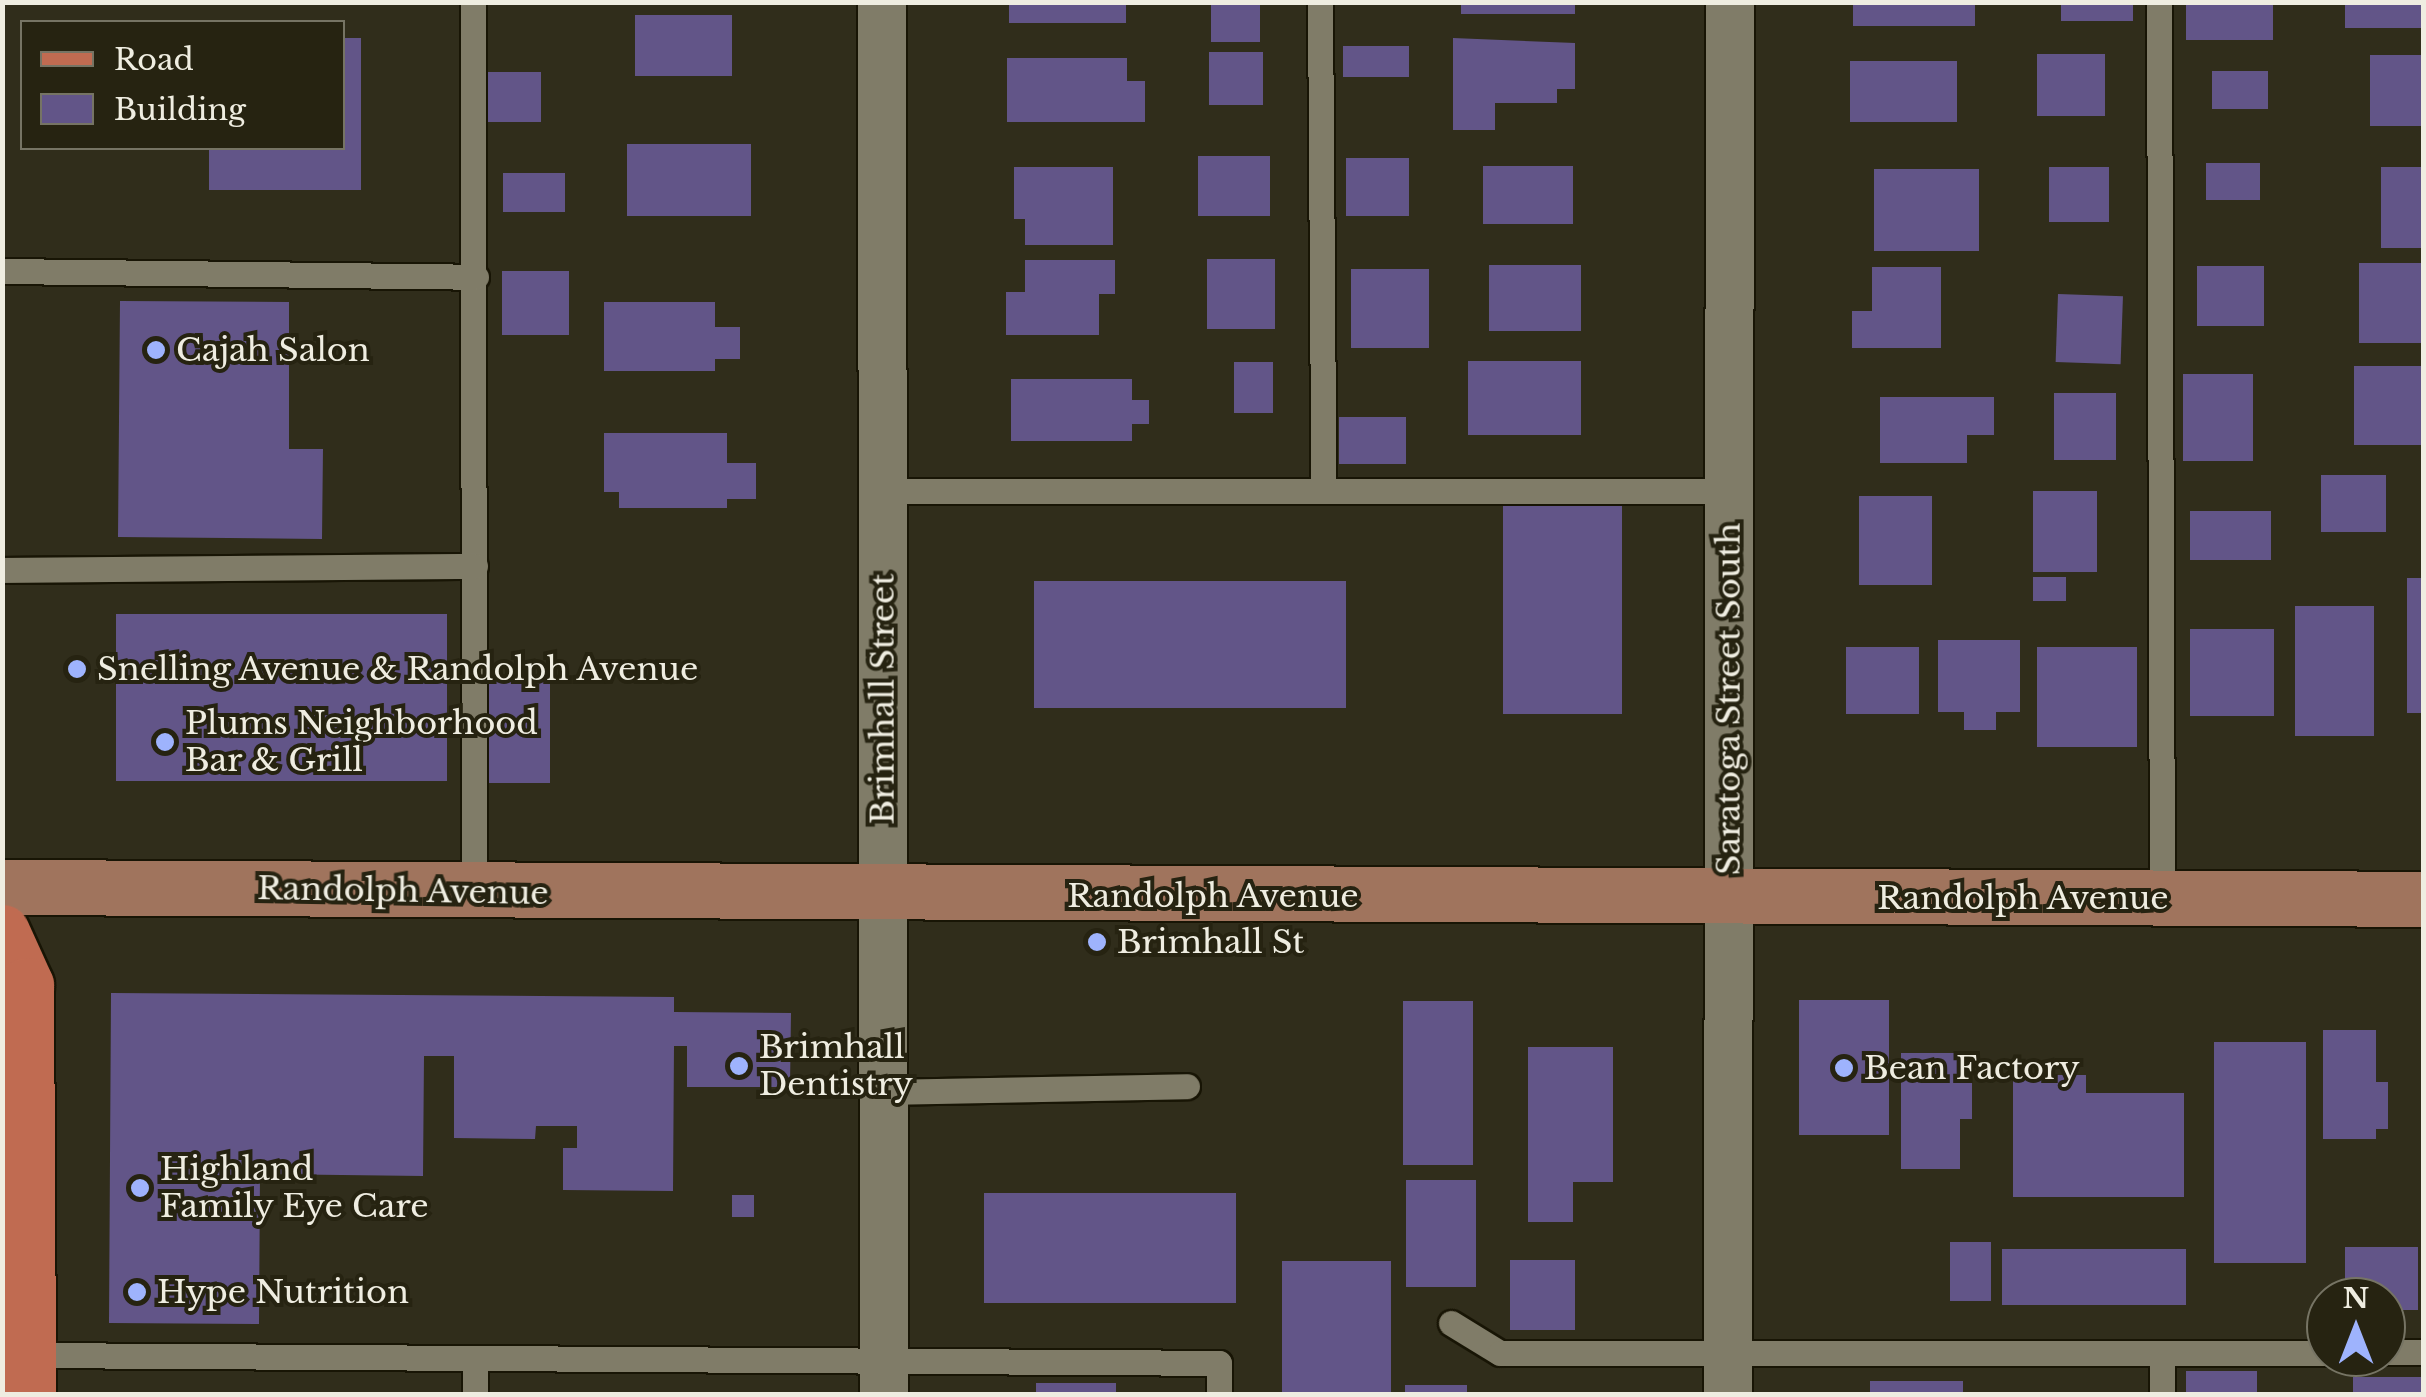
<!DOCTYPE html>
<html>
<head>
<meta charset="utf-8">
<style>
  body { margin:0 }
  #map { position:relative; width:2426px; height:1397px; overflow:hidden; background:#302d1b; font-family:"Libre Baskerville",serif }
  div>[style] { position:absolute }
  .building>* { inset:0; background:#625588; transform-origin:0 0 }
  .roads { filter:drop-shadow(2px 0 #181505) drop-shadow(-2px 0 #181505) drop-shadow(0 2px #181505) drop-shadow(0 -2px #181505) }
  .service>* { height:25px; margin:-12.5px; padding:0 12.5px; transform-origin:12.5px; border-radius:12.5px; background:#807c68 }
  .minor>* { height:48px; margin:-24px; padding:0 24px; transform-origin:24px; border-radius:24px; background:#807c68 }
  .secondary>* { height:55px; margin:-27.5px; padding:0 27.5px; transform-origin:27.5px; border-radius:27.5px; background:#a0745d }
  .primary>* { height:55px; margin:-27.5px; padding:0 27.5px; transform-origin:27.5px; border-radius:27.5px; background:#c06b51 }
  .dots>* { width:28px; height:28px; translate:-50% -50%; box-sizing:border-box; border:5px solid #262311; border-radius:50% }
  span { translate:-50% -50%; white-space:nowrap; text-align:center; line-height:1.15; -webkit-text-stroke:8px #262311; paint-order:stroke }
  .poi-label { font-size:32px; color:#efede1 }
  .left { translate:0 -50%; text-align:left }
  .street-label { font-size:32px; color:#efede1 }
  .frame { position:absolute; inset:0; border:5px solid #efede1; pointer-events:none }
  .legend { position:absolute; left:20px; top:20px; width:325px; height:130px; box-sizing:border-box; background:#262311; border:2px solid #767464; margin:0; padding:12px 18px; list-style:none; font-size:30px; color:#efede1 }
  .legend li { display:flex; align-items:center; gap:20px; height:50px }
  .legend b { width:50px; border:2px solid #767464 }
  .north { position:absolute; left:2306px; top:1277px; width:100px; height:100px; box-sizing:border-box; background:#262311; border:2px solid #767464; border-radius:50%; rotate:0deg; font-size:28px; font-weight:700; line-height:40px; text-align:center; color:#efede1 }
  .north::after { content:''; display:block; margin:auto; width:35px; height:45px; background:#9eb3fd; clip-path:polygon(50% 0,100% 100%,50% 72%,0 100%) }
</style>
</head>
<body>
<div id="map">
  <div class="building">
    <i style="left:1009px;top:2px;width:117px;height:21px"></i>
    <i style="left:1211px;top:2px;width:49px;height:40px"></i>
    <i style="left:1461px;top:2px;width:114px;height:12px"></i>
    <i style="left:1853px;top:2px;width:122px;height:24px"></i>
    <i style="left:2061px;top:2px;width:72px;height:19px"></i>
    <i style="left:2186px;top:2px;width:87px;height:38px"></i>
    <i style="left:2345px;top:2px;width:79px;height:26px"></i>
    <i style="left:635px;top:15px;width:97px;height:61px"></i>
    <i style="clip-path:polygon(342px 38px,361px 38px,361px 190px,209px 190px,209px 148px,342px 148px)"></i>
    <i style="clip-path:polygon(1453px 38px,1575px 43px,1575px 89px,1557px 89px,1557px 103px,1495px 103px,1495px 130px,1453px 130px)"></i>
    <i style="left:1343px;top:46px;width:66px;height:31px"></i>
    <i style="left:1209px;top:52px;width:54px;height:53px"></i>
    <i style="left:2037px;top:54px;width:68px;height:62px"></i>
    <i style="left:2370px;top:55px;width:54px;height:71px"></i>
    <i style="clip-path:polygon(1007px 58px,1127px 58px,1127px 81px,1145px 81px,1145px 122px,1007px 122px)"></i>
    <i style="left:1850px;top:61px;width:107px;height:61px"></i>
    <i style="left:2212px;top:71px;width:56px;height:38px"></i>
    <i style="left:486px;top:72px;width:55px;height:50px"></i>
    <i style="left:627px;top:144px;width:124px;height:72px"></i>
    <i style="left:1198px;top:156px;width:72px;height:60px"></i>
    <i style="left:1346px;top:158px;width:63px;height:58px"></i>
    <i style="left:2206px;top:163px;width:54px;height:37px"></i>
    <i style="left:1483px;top:166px;width:90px;height:58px"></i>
    <i style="clip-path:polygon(1014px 167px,1113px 167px,1113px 245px,1025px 245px,1025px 219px,1014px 219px)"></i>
    <i style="left:2049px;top:167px;width:60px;height:55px"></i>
    <i style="left:2381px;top:167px;width:43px;height:81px"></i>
    <i style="left:1874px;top:169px;width:105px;height:82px"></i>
    <i style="left:503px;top:173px;width:62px;height:39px"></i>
    <i style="left:1207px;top:259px;width:68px;height:70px"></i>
    <i style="clip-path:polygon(1025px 260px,1115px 260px,1115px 294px,1099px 294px,1099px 335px,1006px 335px,1006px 292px,1025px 292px)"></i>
    <i style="left:2359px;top:263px;width:65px;height:80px"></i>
    <i style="left:1489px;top:265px;width:92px;height:66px"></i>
    <i style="left:2197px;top:266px;width:67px;height:60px"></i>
    <i style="clip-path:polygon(1872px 267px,1941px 267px,1941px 348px,1852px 348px,1852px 311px,1872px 311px)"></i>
    <i style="left:1351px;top:269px;width:78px;height:79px"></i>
    <i style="left:502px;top:271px;width:67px;height:64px"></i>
    <i style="left:2058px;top:294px;width:65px;height:68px;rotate:2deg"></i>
    <i style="clip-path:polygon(120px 301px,289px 302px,289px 449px,323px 449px,322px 539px,118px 537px)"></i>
    <i style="clip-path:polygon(604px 302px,715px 302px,715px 327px,740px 327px,740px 359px,715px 359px,715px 371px,604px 371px)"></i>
    <i style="left:1468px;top:361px;width:113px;height:74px"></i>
    <i style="left:1234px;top:362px;width:39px;height:51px"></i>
    <i style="left:2354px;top:366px;width:70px;height:79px"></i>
    <i style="left:2183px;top:374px;width:70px;height:87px"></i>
    <i style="clip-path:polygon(1011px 379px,1132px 379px,1132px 400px,1149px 400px,1149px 424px,1132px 424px,1132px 441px,1011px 441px)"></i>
    <i style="left:2054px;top:393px;width:62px;height:67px"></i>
    <i style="clip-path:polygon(1880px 397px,1994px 397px,1994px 435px,1967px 435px,1967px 463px,1880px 463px)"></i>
    <i style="left:1339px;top:417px;width:67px;height:47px"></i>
    <i style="clip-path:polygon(604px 433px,727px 433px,727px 463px,756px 463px,756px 499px,727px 499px,727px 508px,619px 508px,619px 492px,604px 492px)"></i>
    <i style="left:2321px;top:475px;width:65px;height:57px"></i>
    <i style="left:2033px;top:491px;width:64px;height:81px"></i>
    <i style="left:1859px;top:496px;width:73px;height:89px"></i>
    <i style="left:1503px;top:506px;width:119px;height:208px"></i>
    <i style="left:2190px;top:511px;width:81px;height:49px"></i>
    <i style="left:2033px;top:577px;width:33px;height:24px"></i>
    <i style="left:2407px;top:578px;width:17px;height:135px"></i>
    <i style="left:1034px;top:581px;width:312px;height:127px"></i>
    <i style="left:2295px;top:606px;width:79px;height:130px"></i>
    <i style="left:116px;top:614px;width:331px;height:167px"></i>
    <i style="left:2190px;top:629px;width:84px;height:87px"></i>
    <i style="clip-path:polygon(1938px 640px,2020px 640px,2020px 712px,1996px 712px,1996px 730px,1964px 730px,1964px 712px,1938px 712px)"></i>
    <i style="left:1846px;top:647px;width:73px;height:67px"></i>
    <i style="left:2037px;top:647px;width:100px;height:100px"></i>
    <i style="left:550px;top:680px;width:103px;height:63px;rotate:90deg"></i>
    <i style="clip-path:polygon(111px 993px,674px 997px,674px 1012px,791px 1013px,790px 1087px,687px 1087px,687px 1046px,674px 1046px,673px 1191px,563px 1190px,563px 1148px,577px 1148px,577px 1126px,536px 1126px,535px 1139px,454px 1138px,454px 1056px,424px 1056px,423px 1176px,260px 1174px,259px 1324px,109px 1323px)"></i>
    <i style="left:1799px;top:1000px;width:90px;height:135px"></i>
    <i style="left:1403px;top:1001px;width:70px;height:164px"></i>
    <i style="clip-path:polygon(2323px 1030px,2376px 1030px,2376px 1082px,2388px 1082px,2388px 1129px,2376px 1129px,2376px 1139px,2323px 1139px)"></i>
    <i style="left:2214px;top:1042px;width:92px;height:221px"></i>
    <i style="clip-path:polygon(1528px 1047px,1613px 1047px,1613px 1182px,1573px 1182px,1573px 1222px,1528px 1222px)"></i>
    <i style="clip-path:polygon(1901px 1053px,1960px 1053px,1960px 1068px,1972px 1068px,1972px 1119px,1960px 1119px,1960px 1169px,1901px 1169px)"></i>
    <i style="clip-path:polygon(2013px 1075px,2086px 1075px,2086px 1093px,2184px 1093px,2184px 1197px,2013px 1197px)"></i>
    <i style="left:1406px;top:1180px;width:70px;height:107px"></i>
    <i style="left:984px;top:1193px;width:252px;height:110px"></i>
    <i style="left:732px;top:1195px;width:22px;height:22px"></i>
    <i style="left:1950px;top:1242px;width:41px;height:59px"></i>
    <i style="clip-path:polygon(2345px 1247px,2418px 1247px,2418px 1310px,2386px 1310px,2386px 1297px,2345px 1297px)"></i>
    <i style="left:2002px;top:1249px;width:184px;height:56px"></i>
    <i style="left:1510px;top:1260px;width:65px;height:70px"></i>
    <i style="left:1282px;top:1261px;width:109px;height:133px"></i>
    <i style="left:2186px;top:1371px;width:71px;height:23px"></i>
    <i style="left:2353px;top:1377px;width:71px;height:17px"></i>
    <i style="left:1870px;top:1381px;width:93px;height:13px"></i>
    <i style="left:1036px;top:1383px;width:80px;height:11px"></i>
    <i style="left:1405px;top:1385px;width:62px;height:9px"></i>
  </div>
  <div class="roads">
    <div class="service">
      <i style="left:473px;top:2px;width:890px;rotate:89.94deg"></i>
      <i style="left:1320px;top:2px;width:489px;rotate:89.6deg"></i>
      <i style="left:2159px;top:2px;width:897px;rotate:89.81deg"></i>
      <i style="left:2px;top:271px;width:474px;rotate:0.7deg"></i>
      <i style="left:883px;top:491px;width:846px"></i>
      <i style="left:2px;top:570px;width:473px;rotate:-0.5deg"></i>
      <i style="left:883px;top:1092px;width:304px;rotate:-1.1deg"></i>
      <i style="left:1451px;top:1323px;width:57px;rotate:31.5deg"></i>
      <i style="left:1500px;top:1353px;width:826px"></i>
      <i style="left:2386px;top:1352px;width:38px"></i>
      <i style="left:28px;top:1355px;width:1191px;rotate:0.38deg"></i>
      <i style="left:1219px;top:1363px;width:31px;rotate:90deg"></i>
      <i style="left:475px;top:1394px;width:36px;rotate:-90deg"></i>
      <i style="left:2162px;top:1394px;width:38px;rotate:-90deg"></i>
    </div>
    <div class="minor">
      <i style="left:882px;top:2px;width:1392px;rotate:89.92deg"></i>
      <i style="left:1728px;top:1394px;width:1392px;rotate:-89.92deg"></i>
    </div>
    <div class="secondary">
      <i style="left:2px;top:887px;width:2422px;rotate:0.28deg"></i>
    </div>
    <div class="primary">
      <i style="left:2px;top:932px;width:58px;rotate:65.6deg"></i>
      <i style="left:26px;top:985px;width:409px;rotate:89.7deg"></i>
    </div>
  </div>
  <div class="dots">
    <i style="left:156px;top:350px;background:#9eb3fd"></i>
    <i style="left:77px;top:669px;background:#9eb3fd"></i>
    <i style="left:165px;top:742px;background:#9eb3fd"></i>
    <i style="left:1097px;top:942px;background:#9eb3fd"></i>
    <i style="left:739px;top:1066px;background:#9eb3fd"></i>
    <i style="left:1844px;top:1068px;background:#9eb3fd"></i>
    <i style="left:140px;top:1188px;background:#9eb3fd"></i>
    <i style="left:137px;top:1292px;background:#9eb3fd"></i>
  </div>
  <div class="poi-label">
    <span class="left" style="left:176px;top:350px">Cajah Salon</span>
    <span class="left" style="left:97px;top:669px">Snelling Avenue &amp; Randolph Avenue</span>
    <span class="left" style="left:185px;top:742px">Plums Neighborhood<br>Bar &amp; Grill</span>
    <span class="left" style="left:1117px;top:942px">Brimhall St</span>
    <span class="left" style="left:759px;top:1066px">Brimhall<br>Dentistry</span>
    <span class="left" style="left:1864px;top:1068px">Bean Factory</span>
    <span class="left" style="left:160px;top:1188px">Highland<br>Family Eye Care</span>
    <span class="left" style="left:157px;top:1292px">Hype Nutrition</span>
  </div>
  <div class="street-label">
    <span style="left:883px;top:699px;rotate:-90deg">Brimhall Street</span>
    <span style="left:1729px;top:699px;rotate:-90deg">Saratoga Street South</span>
    <span style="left:403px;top:891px;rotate:1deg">Randolph Avenue</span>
    <span style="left:1213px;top:896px">Randolph Avenue</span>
    <span style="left:2023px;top:898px">Randolph Avenue</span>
  </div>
  <div class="frame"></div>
  <ul class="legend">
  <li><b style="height:12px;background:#c06b51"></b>Road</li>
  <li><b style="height:28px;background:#625588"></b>Building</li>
  </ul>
  <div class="north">N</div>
</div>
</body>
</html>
